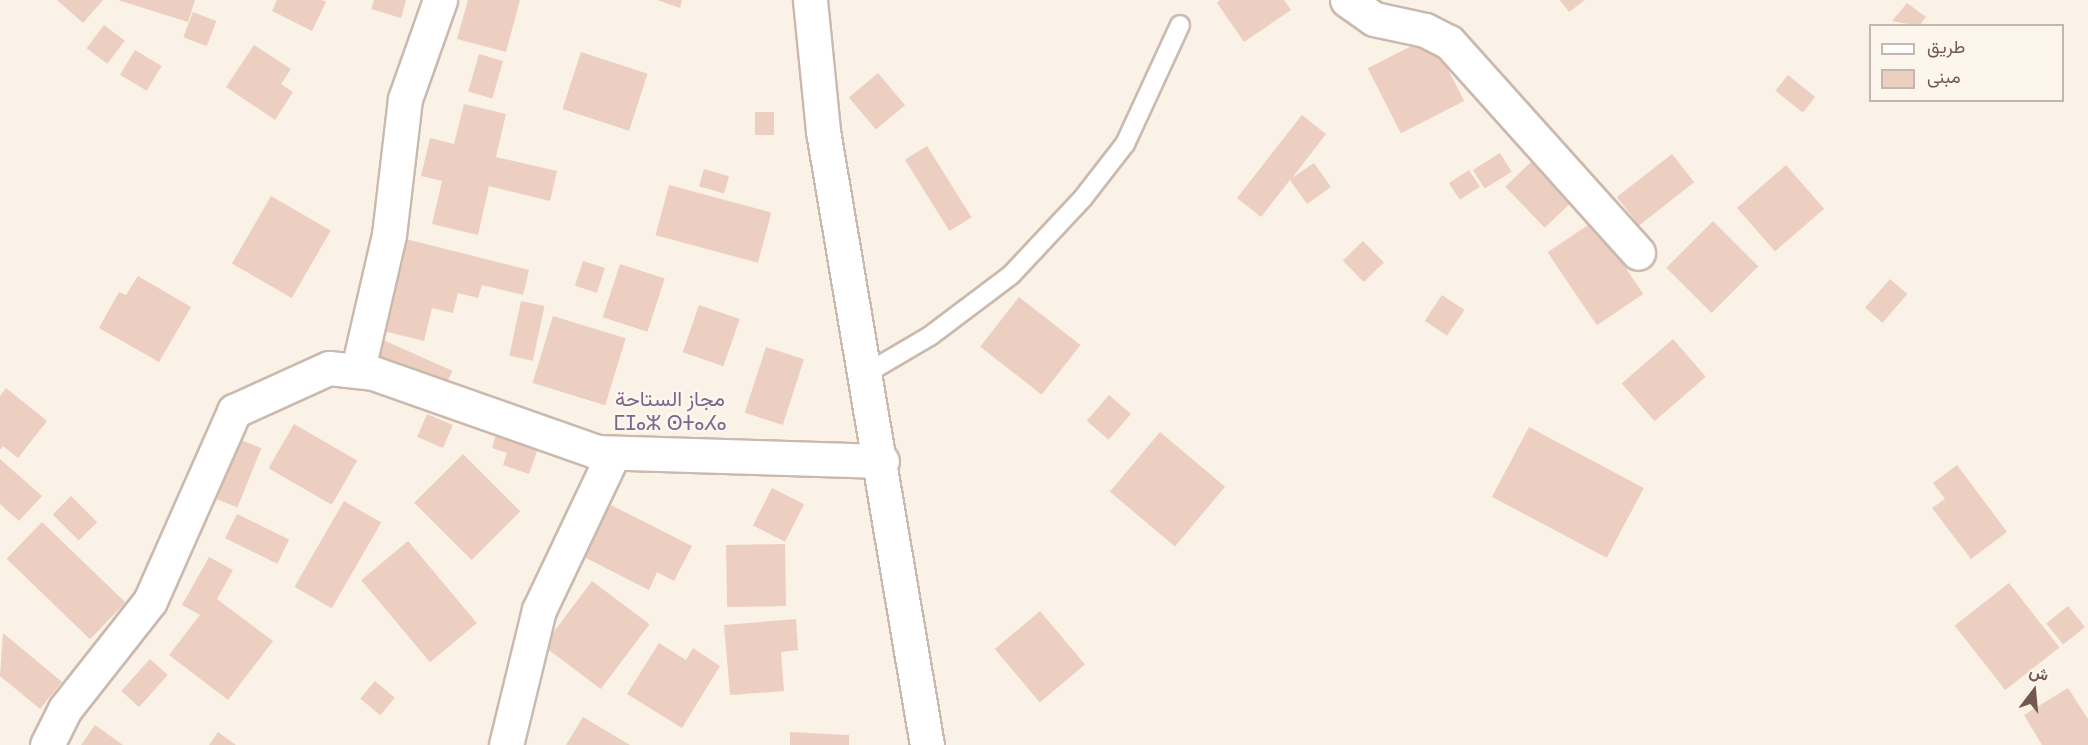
<!DOCTYPE html>
<html>
<head>
<meta charset="utf-8">
<style>
  body { margin:0 }
  #map { position:relative; width:2088px; height:745px; overflow:hidden; background:#faf1e7; font-family:"Roboto Condensed",Vazirmatn,"Noto Sans Tifinagh",sans-serif }
  div>[style] { position:absolute }
  .building>* { inset:0; background:#edcfc1; transform-origin:0 0 }
  .roads { filter:drop-shadow(2px 0 #cbb9ae) drop-shadow(-2px 0 #cbb9ae) drop-shadow(0 2px #cbb9ae) drop-shadow(0 -2px #cbb9ae) }
  .lane>* { height:18px; margin:-9px; padding:0 9px; transform-origin:9px; border-radius:9px; background:#fff }
  .street>* { height:33px; margin:-16.5px; padding:0 16.5px; transform-origin:16.5px; border-radius:16.5px; background:#fff }
  .secondary>* { height:33px; margin:-16.5px; padding:0 16.5px; transform-origin:16.5px; border-radius:16.5px; background:#fff }
  span { translate:-50% -50%; white-space:nowrap; text-align:center; line-height:1.15; -webkit-text-stroke:5px #fdf6ed; paint-order:stroke }
  .quarter-label { font-size:21px; color:#7d668e }
  .legend { position:absolute; left:1869px; top:24px; width:195px; height:78px; box-sizing:border-box; background:#fdf6ed; border:2px solid #c5b7ad; margin:0; padding:8px 10px; list-style:none; font-size:18px; color:#72584e }
  .legend li { display:flex; align-items:center; gap:12px; height:30px }
  .legend b { width:30px; border:2px solid #c5b7ad }
  .north { position:absolute; left:2004px; top:661px; width:60px; height:60px; -webkit-text-stroke:4px #fdf6ed; paint-order:stroke; rotate:16deg; font-size:16px; font-weight:700; line-height:24px; text-align:center; color:#72584e }
  .north::after { content:''; display:block; margin:auto; width:21px; height:27px; background:#72584e; clip-path:polygon(50% 0,100% 100%,50% 72%,0 100%) }
</style>
</head>
<body>
<div id="map">
  <div class="building">
    <i style="clip-path:polygon(57px 0,103px 0,83px 23px)"></i>
    <i style="clip-path:polygon(118px 0,195px 0,188px 22px)"></i>
    <i style="clip-path:polygon(277px 0,322px 0,326px 2px,312px 31px,272px 11px)"></i>
    <i style="clip-path:polygon(374px 0,406px 0,401px 18px,371px 9px)"></i>
    <i style="clip-path:polygon(468px 0,520px 0,506px 52px,457px 39px)"></i>
    <i style="clip-path:polygon(657px 0,682px 0,680px 8px)"></i>
    <i style="clip-path:polygon(1220px 0,1284px 0,1291px 10px,1244px 42px,1217px 3px)"></i>
    <i style="clip-path:polygon(1560px 0,1585px 0,1569px 12px)"></i>
    <i style="clip-path:polygon(1907px 3px,1926px 17px,1919px 26px,1892px 21px)"></i>
    <i style="left:193px;top:12px;width:25px;height:27px;rotate:21deg"></i>
    <i style="left:104px;top:25px;width:26px;height:29px;rotate:37deg"></i>
    <i style="left:1431px;top:36px;width:73px;height:71px;rotate:63deg"></i>
    <i style="clip-path:polygon(254px 45px,291px 69px,281px 84px,293px 92px,275px 120px,226px 87px)"></i>
    <i style="left:135px;top:50px;width:31px;height:29px;rotate:31deg"></i>
    <i style="left:581px;top:52px;width:70px;height:60px;rotate:18deg"></i>
    <i style="left:479px;top:54px;width:25px;height:39px;rotate:16deg"></i>
    <i style="left:878px;top:73px;width:42px;height:38px;rotate:50deg"></i>
    <i style="left:1788px;top:75px;width:35px;height:20px;rotate:39deg"></i>
    <i style="clip-path:polygon(464px 104px,506px 114px,496px 157px,557px 171px,550px 201px,489px 186px,478px 235px,432px 224px,442px 181px,421px 176px,430px 138px,454px 144px)"></i>
    <i style="left:755px;top:112px;width:19px;height:23px"></i>
    <i style="clip-path:polygon(1302px 115px,1326px 134px,1292px 178px,1314px 163px,1331px 187px,1307px 204px,1290px 180px,1261px 217px,1237px 198px)"></i>
    <i style="left:927px;top:146px;width:84px;height:26px;rotate:58deg"></i>
    <i style="left:1500px;top:153px;width:22px;height:32px;rotate:58deg"></i>
    <i style="left:1672px;top:154px;width:36px;height:70px;rotate:52deg"></i>
    <i style="left:1534px;top:159px;width:57px;height:40px;rotate:46deg"></i>
    <i style="left:1786px;top:165px;width:58px;height:65px;rotate:49deg"></i>
    <i style="left:704px;top:169px;width:26px;height:18px;rotate:16deg"></i>
    <i style="left:1469px;top:170px;width:20px;height:24px;rotate:57deg"></i>
    <i style="left:669px;top:185px;width:106px;height:52px;rotate:15deg"></i>
    <i style="left:271px;top:196px;width:69px;height:78px;rotate:30deg"></i>
    <i style="left:1594px;top:221px;width:88px;height:56px;rotate:56deg"></i>
    <i style="left:1713px;top:221px;width:64px;height:66px;rotate:45deg"></i>
    <i style="clip-path:polygon(402px 238px,529px 270px,523px 295px,482px 285px,478px 298px,458px 293px,453px 313px,432px 308px,424px 341px,379px 330px)"></i>
    <i style="left:1363px;top:241px;width:30px;height:28px;rotate:46deg"></i>
    <i style="left:583px;top:261px;width:23px;height:26px;rotate:18deg"></i>
    <i style="left:620px;top:264px;width:47px;height:56px;rotate:18deg"></i>
    <i style="clip-path:polygon(138px 276px,191px 307px,159px 362px,99px 328px,119px 292px,126px 295px)"></i>
    <i style="left:1890px;top:279px;width:23px;height:38px;rotate:41deg"></i>
    <i style="left:1442px;top:295px;width:27px;height:31px;rotate:34deg"></i>
    <i style="left:1019px;top:297px;width:78px;height:63px;rotate:38deg"></i>
    <i style="left:521px;top:301px;width:24px;height:56px;rotate:12deg"></i>
    <i style="left:699px;top:305px;width:43px;height:50px;rotate:19deg"></i>
    <i style="left:553px;top:316px;width:76px;height:70px;rotate:17deg"></i>
    <i style="left:381px;top:339px;width:78px;height:23px;rotate:24deg"></i>
    <i style="left:1673px;top:339px;width:50px;height:68px;rotate:49deg"></i>
    <i style="left:766px;top:347px;width:40px;height:69px;rotate:18deg"></i>
    <i style="clip-path:polygon(6px 388px,47px 421px,18px 458px,3px 446px,0 450px,0 396px)"></i>
    <i style="left:1109px;top:395px;width:29px;height:34px;rotate:41deg"></i>
    <i style="left:427px;top:414px;width:28px;height:25px;rotate:23deg"></i>
    <i style="left:294px;top:424px;width:73px;height:51px;rotate:30deg"></i>
    <i style="left:1529px;top:427px;width:130px;height:79px;rotate:28deg"></i>
    <i style="left:1160px;top:432px;width:85px;height:78px;rotate:40deg"></i>
    <i style="clip-path:polygon(496px 434px,538px 448px,529px 474px,503px 465px,507px 453px,492px 448px)"></i>
    <i style="left:241px;top:440px;width:22px;height:64px;rotate:22deg"></i>
    <i style="left:463px;top:454px;width:81px;height:69px;rotate:45deg"></i>
    <i style="clip-path:polygon(0 459px,42px 496px,19px 521px,0 504px)"></i>
    <i style="clip-path:polygon(1957px 465px,2007px 532px,1971px 559px,1932px 508px,1945px 499px,1933px 483px)"></i>
    <i style="left:772px;top:488px;width:36px;height:42px;rotate:27deg"></i>
    <i style="left:71px;top:496px;width:37px;height:26px;rotate:45deg"></i>
    <i style="left:344px;top:501px;width:43px;height:99px;rotate:30deg"></i>
    <i style="clip-path:polygon(611px 505px,692px 546px,674px 581px,657px 572px,649px 590px,584px 557px)"></i>
    <i style="left:237px;top:514px;width:58px;height:27px;rotate:26deg"></i>
    <i style="left:42px;top:522px;width:116px;height:51px;rotate:44deg"></i>
    <i style="left:408px;top:541px;width:107px;height:61px;rotate:50deg"></i>
    <i style="left:785px;top:544px;width:62px;height:59px;rotate:89deg"></i>
    <i style="clip-path:polygon(209px 557px,233px 570px,217px 599px,273px 641px,228px 700px,169px 655px,200px 615px,182px 605px)"></i>
    <i style="left:592px;top:581px;width:72px;height:81px;rotate:37deg"></i>
    <i style="left:2009px;top:583px;width:82px;height:69px;rotate:52deg"></i>
    <i style="left:2068px;top:606px;width:27px;height:28px;rotate:51deg"></i>
    <i style="left:1040px;top:611px;width:70px;height:59px;rotate:50deg"></i>
    <i style="clip-path:polygon(796px 619px,798px 650px,781px 652px,784px 691px,730px 695px,724px 625px)"></i>
    <i style="clip-path:polygon(3px 633px,62px 682px,40px 709px,0 676px)"></i>
    <i style="clip-path:polygon(659px 643px,686px 660px,693px 648px,720px 666px,682px 728px,627px 694px)"></i>
    <i style="left:150px;top:659px;width:24px;height:43px;rotate:42deg"></i>
    <i style="left:375px;top:681px;width:26px;height:23px;rotate:40deg"></i>
    <i style="clip-path:polygon(2068px 688px,2088px 719px,2088px 745px,2042px 745px,2024px 715px)"></i>
    <i style="clip-path:polygon(583px 717px,630px 745px,566px 745px)"></i>
    <i style="clip-path:polygon(95px 725px,123px 745px,81px 745px)"></i>
    <i style="clip-path:polygon(218px 732px,236px 745px,209px 745px)"></i>
    <i style="clip-path:polygon(790px 732px,849px 735px,849px 745px,790px 745px)"></i>
  </div>
  <div class="roads">
    <div class="lane">
      <i style="left:867px;top:373px;width:73px;rotate:-30.4deg"></i>
      <i style="left:930px;top:336px;width:101px;rotate:-37deg"></i>
      <i style="left:1011px;top:275px;width:105px;rotate:-46.9deg"></i>
      <i style="left:1083px;top:198px;width:68px;rotate:-52.1deg"></i>
      <i style="left:1125px;top:144px;width:131px;rotate:-65.2deg"></i>
    </div>
    <div class="street">
      <i style="left:1347px;top:0;width:33px;rotate:35deg"></i>
      <i style="left:1374px;top:19px;width:52px;rotate:12.2deg"></i>
      <i style="left:1425px;top:30px;width:27px;rotate:27deg"></i>
      <i style="left:1449px;top:42px;width:283px;rotate:48.1deg"></i>
      <i style="left:358px;top:369px;width:138px;rotate:-77deg"></i>
      <i style="left:389px;top:235px;width:137px;rotate:-83.3deg"></i>
      <i style="left:405px;top:99px;width:105px;rotate:-70.5deg"></i>
      <i style="left:47px;top:745px;width:40px;rotate:-63.4deg"></i>
      <i style="left:65px;top:709px;width:137px;rotate:-51.8deg"></i>
      <i style="left:150px;top:601px;width:208px;rotate:-66.1deg"></i>
      <i style="left:234px;top:411px;width:104px;rotate:-24.4deg"></i>
      <i style="left:329px;top:368px;width:44px;rotate:6.5deg"></i>
      <i style="left:373px;top:373px;width:238px;rotate:19.4deg"></i>
      <i style="left:597px;top:452px;width:285px;rotate:1.8deg"></i>
      <i style="left:506px;top:745px;width:139px;rotate:-76.3deg"></i>
      <i style="left:539px;top:610px;width:173px;rotate:-64.6deg"></i>
    </div>
    <div class="secondary">
      <i style="left:810px;top:0;width:132px;rotate:84.3deg"></i>
      <i style="left:823px;top:131px;width:623px;rotate:80.39deg"></i>
    </div>
  </div>
  <div class="quarter-label">
    <span style="left:670px;top:411px">مجاز الستاحة<br>ⵎⵊⴰⵣ ⵙⵜⴰⵃⴰ</span>
  </div>
  <ul class="legend">
  <li><b style="height:8px;background:#fff"></b>طريق</li>
  <li><b style="height:16px;background:#edcfc1"></b>مبنى</li>
  </ul>
  <div class="north">ش</div>
</div>
</body>
</html>
